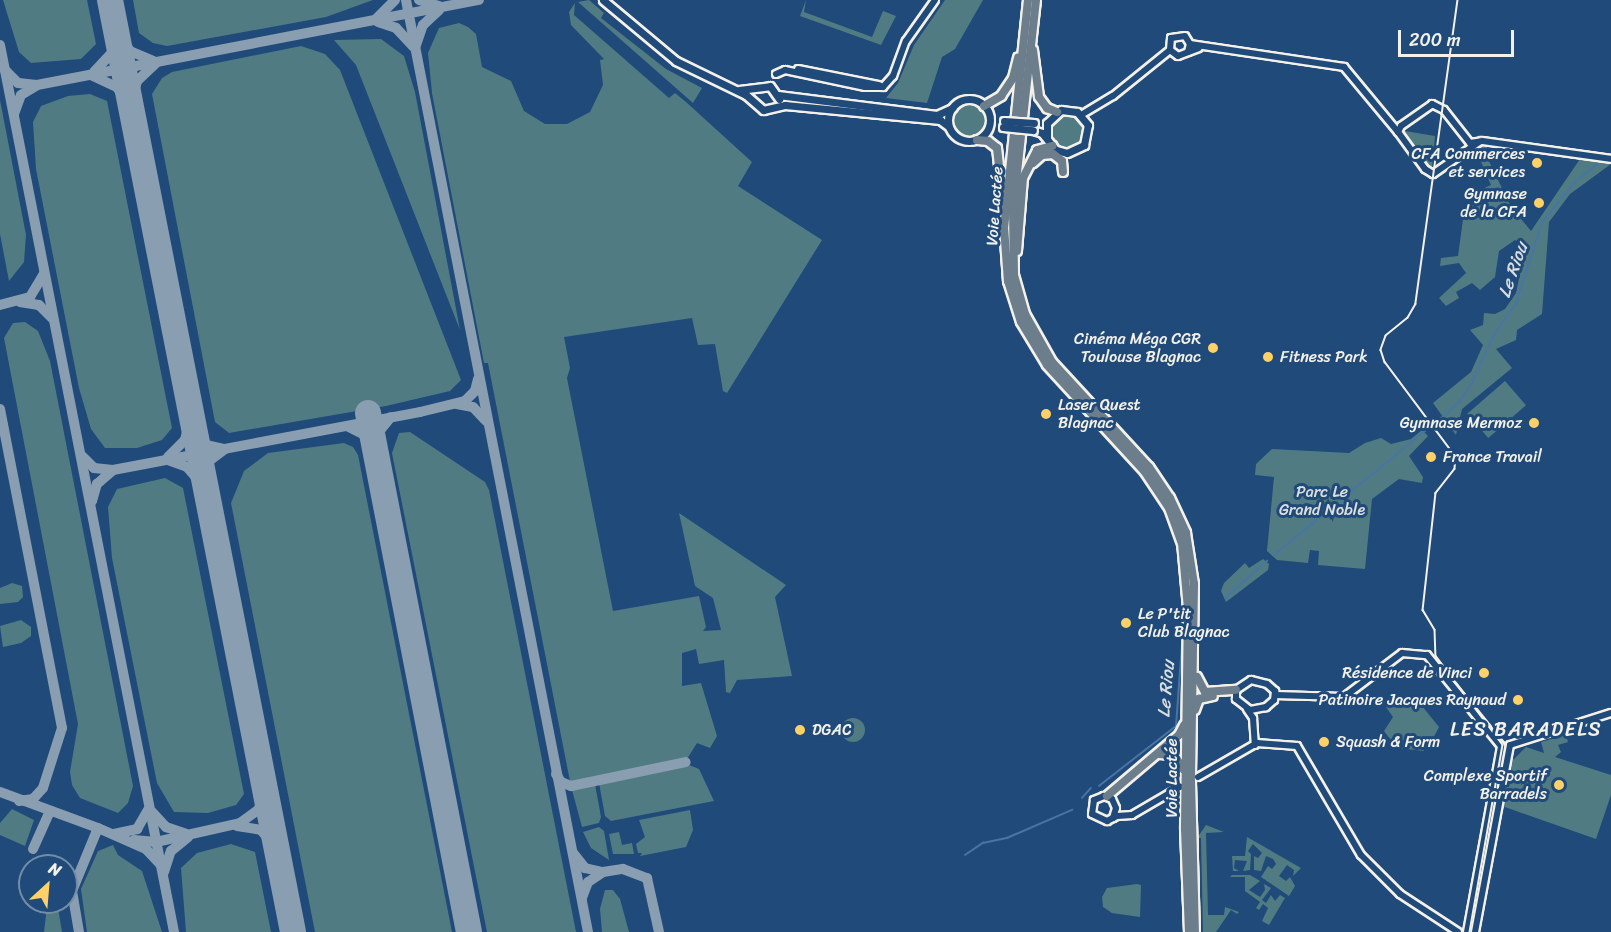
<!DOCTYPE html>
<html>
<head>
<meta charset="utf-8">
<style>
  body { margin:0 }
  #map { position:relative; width:1611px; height:932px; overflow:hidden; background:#1f4a7a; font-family:Sriracha,sans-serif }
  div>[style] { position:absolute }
  .green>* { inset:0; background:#517b83; transform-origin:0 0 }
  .round { border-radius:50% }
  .stream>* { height:1.5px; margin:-0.75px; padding:0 0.75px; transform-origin:0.75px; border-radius:0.75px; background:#4875a3 }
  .taxiway>* { height:10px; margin:-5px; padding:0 5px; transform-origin:5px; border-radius:5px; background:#8a9eb1 }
  .runway>* { height:26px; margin:-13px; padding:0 13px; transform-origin:13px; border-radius:13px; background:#8a9eb1 }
  .roads { filter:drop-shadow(2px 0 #f4f1e8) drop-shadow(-2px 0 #f4f1e8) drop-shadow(0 2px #f4f1e8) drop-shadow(0 -2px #f4f1e8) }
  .tertiary>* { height:6px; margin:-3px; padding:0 3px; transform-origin:3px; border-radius:3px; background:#1f4a7a }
  .secondary>* { height:7px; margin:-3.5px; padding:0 3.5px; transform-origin:3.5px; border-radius:3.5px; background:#1f4a7a }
  .secondary>.ring { margin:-3.5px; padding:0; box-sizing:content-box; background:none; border:7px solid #1f4a7a; border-radius:50% }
  .trunk>* { height:8px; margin:-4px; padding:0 4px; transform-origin:4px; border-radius:4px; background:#6c7d8c }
  .tram>* { height:1.5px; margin:-0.75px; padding:0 0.75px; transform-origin:0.75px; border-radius:0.75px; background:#f4f1e8 }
  .bridges { filter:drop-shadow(2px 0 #f4f1e8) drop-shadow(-2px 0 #f4f1e8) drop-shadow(0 2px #f4f1e8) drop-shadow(0 -2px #f4f1e8) }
  .secondary-bridge>* { height:7px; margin:-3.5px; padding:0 3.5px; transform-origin:3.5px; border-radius:3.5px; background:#1f4a7a }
  .dots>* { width:16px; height:16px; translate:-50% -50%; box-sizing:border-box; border:3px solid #1f4a7a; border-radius:50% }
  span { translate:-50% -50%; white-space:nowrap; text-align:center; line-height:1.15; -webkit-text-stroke:6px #1f4a7a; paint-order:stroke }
  .poi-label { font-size:16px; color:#f4f1e8 }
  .right { translate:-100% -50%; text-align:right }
  .left { translate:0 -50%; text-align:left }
  .street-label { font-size:16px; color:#f4f1e8 }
  .park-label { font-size:16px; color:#dcdfd9 }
  .water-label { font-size:18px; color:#dadede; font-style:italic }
  .quarter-label { font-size:20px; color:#f4f1e8; letter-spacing:1.5px }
  .north { position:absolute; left:18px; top:854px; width:60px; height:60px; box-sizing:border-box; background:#1f4a7a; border:2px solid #748da6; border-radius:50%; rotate:26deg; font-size:16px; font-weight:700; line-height:24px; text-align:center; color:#f4f1e8 }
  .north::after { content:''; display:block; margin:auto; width:21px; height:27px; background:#ffd166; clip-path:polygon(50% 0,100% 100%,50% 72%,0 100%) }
  .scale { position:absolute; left:1398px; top:30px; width:116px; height:27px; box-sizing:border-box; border:3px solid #f4f1e8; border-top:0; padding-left:8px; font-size:18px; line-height:21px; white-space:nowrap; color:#f4f1e8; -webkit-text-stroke:4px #1f4a7a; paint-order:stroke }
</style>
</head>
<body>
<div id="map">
  <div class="green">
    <i style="clip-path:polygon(3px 0,87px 0,96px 44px,81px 59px,31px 63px,19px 52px)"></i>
    <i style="clip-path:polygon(133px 0,373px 0,326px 17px,167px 46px,153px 43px,139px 33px)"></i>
    <i style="clip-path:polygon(589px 0,604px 13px,601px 18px,666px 69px,702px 88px,693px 103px,578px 2px)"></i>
    <i style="clip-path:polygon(806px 0,804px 12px,872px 37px,883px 11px,896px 16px,881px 45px,800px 16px)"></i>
    <i style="clip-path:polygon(945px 0,983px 0,955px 49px,942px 57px,927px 103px,886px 98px,898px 83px,914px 45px)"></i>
    <i style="clip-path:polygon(575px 3px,574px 15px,669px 98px,675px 93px,686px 102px,752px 162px,738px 186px,822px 240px,727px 393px,723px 391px,715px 344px,698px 345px,692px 318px,564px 337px,570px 368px,567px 378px,613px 611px,699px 596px,706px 627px,703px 631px,721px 630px,713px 598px,695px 586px,679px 513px,786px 585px,775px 597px,792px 676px,737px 680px,730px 693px,726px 692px,724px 660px,699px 664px,696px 649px,682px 653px,682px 686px,701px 683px,717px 736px,710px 748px,697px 743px,687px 759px,575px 782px,570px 781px,567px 766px,488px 363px,484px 363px,432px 93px,428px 53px,439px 28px,459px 23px,468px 27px,476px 34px,482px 67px,511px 81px,524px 111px,545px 124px,567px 124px,590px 112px,603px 85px,600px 60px,604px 59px,571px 25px,569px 12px)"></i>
    <i style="clip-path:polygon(381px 39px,404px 56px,415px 92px,460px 330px,356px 65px,334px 40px)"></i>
    <i style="clip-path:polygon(301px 46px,325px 54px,340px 70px,461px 380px,450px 391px,386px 406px,229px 433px,215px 422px,152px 94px,162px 78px,172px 72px)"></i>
    <i style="clip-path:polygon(90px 94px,107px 101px,172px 428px,162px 440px,137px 448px,105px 448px,91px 429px,79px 388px,36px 169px,33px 122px,41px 106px,68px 96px)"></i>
    <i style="clip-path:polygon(0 100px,26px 235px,24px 262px,9px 281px,0 234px)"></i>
    <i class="round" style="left:952px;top:104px;width:34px;height:34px"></i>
    <i class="round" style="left:1050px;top:115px;width:34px;height:34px"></i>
    <i style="clip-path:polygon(1405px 131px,1435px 136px,1432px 167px,1425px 166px,1401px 134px)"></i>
    <i style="clip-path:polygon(1482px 146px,1487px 147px,1486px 155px,1511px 207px,1531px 231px,1580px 159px,1611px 164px,1570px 194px,1549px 222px,1542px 314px,1517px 330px,1516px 340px,1496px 349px,1512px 368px,1462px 409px,1456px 435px,1433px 403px,1471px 372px,1483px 345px,1470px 330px,1483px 325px,1484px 313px,1495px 314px,1505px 309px,1516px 293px,1521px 269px,1515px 261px,1522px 255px,1520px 242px,1515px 240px,1499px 251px,1495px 277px,1480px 290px,1472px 283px,1456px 292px,1459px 298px,1446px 306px,1439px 298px,1466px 273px,1459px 263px,1440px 266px,1441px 258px,1458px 256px,1464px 212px,1472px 213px,1470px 205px,1480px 190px,1491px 185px,1476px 150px)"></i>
    <i style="clip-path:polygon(25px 322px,38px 331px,50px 361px,133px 786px,128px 803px,118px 813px,80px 798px,72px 785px,70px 772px,78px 724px,4px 338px,13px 323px)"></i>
    <i style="left:1505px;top:381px;width:32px;height:50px;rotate:49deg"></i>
    <i style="clip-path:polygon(1422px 430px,1428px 436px,1409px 456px,1423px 477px,1422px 483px,1399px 479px,1372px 499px,1365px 569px,1318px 565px,1319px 551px,1310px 550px,1308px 563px,1277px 560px,1267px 551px,1274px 477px,1255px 475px,1256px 464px,1272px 449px,1349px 453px,1365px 443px,1381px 438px,1391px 444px,1411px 439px)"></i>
    <i style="clip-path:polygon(410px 432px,485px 482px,489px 490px,576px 932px,487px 932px,392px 453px,399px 433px)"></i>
    <i style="clip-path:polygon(344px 443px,353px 447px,358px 455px,452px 932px,315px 932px,231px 503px,244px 471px,268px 453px)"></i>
    <i style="clip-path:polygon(165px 478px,183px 488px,244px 794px,236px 805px,208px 813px,174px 812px,157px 783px,112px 558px,108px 507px,117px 489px)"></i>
    <i style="clip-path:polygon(1263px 559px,1269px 564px,1268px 570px,1226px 602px,1221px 591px,1224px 583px,1245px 563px,1249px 568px)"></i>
    <i style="clip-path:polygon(12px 583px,22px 586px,23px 597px,18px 602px,0 604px,0 588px)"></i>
    <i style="clip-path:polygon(21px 620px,31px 627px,31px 636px,21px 643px,3px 647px,0 626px)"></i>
    <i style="clip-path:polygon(1393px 703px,1422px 706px,1439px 727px,1428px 748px,1421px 746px,1424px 751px,1397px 748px,1384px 731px,1393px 717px,1386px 707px)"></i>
    <i class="round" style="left:841px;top:718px;width:24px;height:24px"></i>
    <i style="clip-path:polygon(1566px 735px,1568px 742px,1558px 745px,1561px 752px,1555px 757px,1611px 775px,1611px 795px,1596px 839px,1502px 806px,1510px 763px,1526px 747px,1544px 753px,1541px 742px)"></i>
    <i style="clip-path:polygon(689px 765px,699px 769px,714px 801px,611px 821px,605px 816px,599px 783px)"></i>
    <i style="clip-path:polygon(595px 784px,601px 817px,599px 823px,582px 827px,572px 790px)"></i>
    <i style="clip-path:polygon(12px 809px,34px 820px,25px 846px,0 835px,0 823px)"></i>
    <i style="clip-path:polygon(690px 810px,693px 830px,686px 847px,640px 856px,642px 853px,638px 853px,636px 844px,645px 837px,639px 820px)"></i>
    <i style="clip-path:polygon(1206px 825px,1224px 832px,1206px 833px,1208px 915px,1224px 915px,1225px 907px,1239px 912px,1237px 914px,1231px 910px,1216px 932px,1203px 932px,1201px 838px,1197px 838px)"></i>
    <i style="clip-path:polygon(599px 827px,604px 831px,609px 860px,591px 848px,583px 832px)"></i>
    <i style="clip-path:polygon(619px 832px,622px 845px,632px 843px,634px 854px,613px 854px,609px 834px)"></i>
    <i style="clip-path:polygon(1247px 837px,1301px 868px,1293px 876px,1294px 870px,1287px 865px,1279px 876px,1286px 881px,1290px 877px,1295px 886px,1289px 896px,1261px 877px,1268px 866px,1272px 869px,1276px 864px,1273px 859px,1266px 856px,1261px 871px,1254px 870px,1254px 856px,1258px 858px,1262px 853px,1253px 844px,1248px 851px,1251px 854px,1250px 870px,1243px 871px,1247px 861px,1235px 860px,1234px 868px,1239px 871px,1233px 871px,1232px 856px,1245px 856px)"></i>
    <i style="clip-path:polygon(231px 844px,255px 852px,271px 932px,186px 932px,181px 868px,197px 853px)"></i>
    <i style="clip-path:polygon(113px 845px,118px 855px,142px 871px,162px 932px,87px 932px,81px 889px,98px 851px)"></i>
    <i style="clip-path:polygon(1232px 875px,1250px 875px,1260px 881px,1249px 890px,1260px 897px,1265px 890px,1264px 884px,1271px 888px,1262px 900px,1266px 903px,1271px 895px,1275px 901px,1280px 895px,1285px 898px,1269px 925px,1262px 921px,1268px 908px,1263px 904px,1259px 910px,1256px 908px,1260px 902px,1245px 891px,1245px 877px,1230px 877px)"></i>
    <i style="clip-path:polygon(1137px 884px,1141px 885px,1140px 917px,1112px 913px,1103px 907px,1102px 897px,1107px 888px)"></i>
    <i style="clip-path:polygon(605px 890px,613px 890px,620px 899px,629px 932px,602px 932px,600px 909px)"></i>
    <i style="clip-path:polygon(40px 902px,57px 902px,62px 932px,44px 932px,46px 915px)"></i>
  </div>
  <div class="stream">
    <i style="left:1437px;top:422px;width:31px;rotate:-42deg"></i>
    <i style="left:1460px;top:401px;width:22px;rotate:-56deg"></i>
    <i style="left:1472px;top:383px;width:53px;rotate:-65.4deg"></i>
    <i style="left:1494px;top:335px;width:39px;rotate:-55deg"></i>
    <i style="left:1516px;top:303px;width:84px;rotate:-72deg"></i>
    <i style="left:1542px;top:223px;width:51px;rotate:-51.3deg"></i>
    <i style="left:1574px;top:183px;width:33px;rotate:-39deg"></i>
    <i style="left:1274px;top:555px;width:202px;rotate:-39.4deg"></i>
    <i style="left:1225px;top:598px;width:56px;rotate:-41.4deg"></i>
    <i style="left:1099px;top:786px;width:98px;rotate:-37.9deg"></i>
    <i style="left:1176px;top:726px;width:96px;rotate:-85.8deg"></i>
    <i style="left:1082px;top:798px;width:13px;rotate:-48deg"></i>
    <i style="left:965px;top:855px;width:22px;rotate:-34deg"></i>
    <i style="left:983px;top:843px;width:25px;rotate:-12deg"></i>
    <i style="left:1007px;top:838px;width:71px;rotate:-23.3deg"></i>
  </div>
  <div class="taxiway">
    <i style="left:406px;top:0;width:950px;rotate:78.95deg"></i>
    <i style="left:419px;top:0;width:21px;rotate:17deg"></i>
    <i style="left:376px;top:19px;width:27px;rotate:-45deg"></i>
    <i style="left:378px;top:22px;width:19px;rotate:18deg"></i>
    <i style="left:396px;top:28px;width:25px;rotate:47deg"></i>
    <i style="left:116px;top:31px;width:24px;rotate:55deg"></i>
    <i style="left:130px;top:51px;width:25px;rotate:23deg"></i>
    <i style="left:0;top:45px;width:904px;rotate:78.9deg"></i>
    <i style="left:416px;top:45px;width:21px;rotate:-71deg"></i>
    <i style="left:423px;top:25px;width:22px;rotate:-43deg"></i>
    <i style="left:5px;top:70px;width:18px;rotate:45deg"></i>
    <i style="left:18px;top:83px;width:19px;rotate:6deg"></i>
    <i style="left:37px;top:85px;width:450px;rotate:-10.9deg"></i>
    <i style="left:94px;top:72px;width:26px;rotate:-47deg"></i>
    <i style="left:112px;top:53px;width:22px;rotate:-80deg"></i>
    <i style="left:93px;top:76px;width:26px;rotate:25deg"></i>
    <i style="left:117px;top:87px;width:26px;rotate:58deg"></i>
    <i style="left:131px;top:105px;width:25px;rotate:-76deg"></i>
    <i style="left:137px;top:81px;width:25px;rotate:-43deg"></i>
    <i style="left:14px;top:114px;width:20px;rotate:-70deg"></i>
    <i style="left:21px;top:95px;width:17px;rotate:-31deg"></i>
    <i style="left:20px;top:302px;width:19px;rotate:9deg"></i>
    <i style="left:39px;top:305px;width:18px;rotate:45deg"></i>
    <i style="left:0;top:305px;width:31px;rotate:-15deg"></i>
    <i style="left:30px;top:297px;width:27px;rotate:-59deg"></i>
    <i style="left:457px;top:404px;width:16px;rotate:11deg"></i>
    <i style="left:473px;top:407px;width:19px;rotate:47deg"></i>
    <i style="left:0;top:409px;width:325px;rotate:79deg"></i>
    <i style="left:62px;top:728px;width:63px;rotate:107.6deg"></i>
    <i style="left:43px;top:788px;width:15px;rotate:132deg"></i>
    <i style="left:33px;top:799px;width:14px;rotate:172deg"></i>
    <i style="left:347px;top:426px;width:29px;rotate:27deg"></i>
    <i style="left:373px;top:439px;width:28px;rotate:-51deg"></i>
    <i style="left:194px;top:429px;width:21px;rotate:51deg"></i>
    <i style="left:207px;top:445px;width:18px;rotate:13deg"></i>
    <i style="left:225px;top:449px;width:20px;rotate:143deg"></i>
    <i style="left:209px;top:461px;width:18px;rotate:106deg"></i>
    <i style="left:82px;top:456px;width:17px;rotate:45deg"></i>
    <i style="left:94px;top:468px;width:19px;rotate:6deg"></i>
    <i style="left:113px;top:470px;width:312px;rotate:-10.7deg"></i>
    <i style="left:420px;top:412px;width:46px;rotate:-13.7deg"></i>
    <i style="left:465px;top:401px;width:14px;rotate:-45deg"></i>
    <i style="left:475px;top:391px;width:12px;rotate:-76deg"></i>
    <i style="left:168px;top:457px;width:24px;rotate:-45deg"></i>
    <i style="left:185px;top:440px;width:25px;rotate:-76deg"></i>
    <i style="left:168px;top:460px;width:20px;rotate:20deg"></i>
    <i style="left:187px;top:467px;width:29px;rotate:49deg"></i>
    <i style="left:92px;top:501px;width:18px;rotate:-74deg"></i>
    <i style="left:97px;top:484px;width:20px;rotate:-41deg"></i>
    <i style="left:556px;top:774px;width:9px;rotate:58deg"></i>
    <i style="left:561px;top:782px;width:11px;rotate:22deg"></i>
    <i style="left:571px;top:786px;width:117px;rotate:-11.8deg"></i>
    <i style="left:0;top:792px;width:104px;rotate:20.2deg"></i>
    <i style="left:98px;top:828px;width:52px;rotate:23.6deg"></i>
    <i style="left:146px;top:849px;width:21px;rotate:47deg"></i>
    <i style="left:152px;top:812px;width:21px;rotate:47deg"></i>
    <i style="left:166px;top:827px;width:21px;rotate:19deg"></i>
    <i style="left:237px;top:826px;width:24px;rotate:9deg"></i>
    <i style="left:261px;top:830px;width:23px;rotate:50deg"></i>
    <i style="left:114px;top:834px;width:24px;rotate:-12deg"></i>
    <i style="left:137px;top:829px;width:22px;rotate:-60deg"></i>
    <i style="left:134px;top:840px;width:22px;rotate:5deg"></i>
    <i style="left:156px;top:842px;width:86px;rotate:-12.7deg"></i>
    <i style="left:240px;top:823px;width:24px;rotate:-36deg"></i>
    <i style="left:259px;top:809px;width:23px;rotate:-77deg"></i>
    <i style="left:33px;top:849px;width:42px;rotate:-65.9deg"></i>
    <i style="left:574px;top:854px;width:18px;rotate:52deg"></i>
    <i style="left:585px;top:868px;width:18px;rotate:13deg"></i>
    <i style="left:603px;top:872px;width:18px;rotate:146deg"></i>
    <i style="left:588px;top:882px;width:17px;rotate:111deg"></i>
    <i style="left:164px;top:872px;width:22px;rotate:-72deg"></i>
    <i style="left:171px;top:851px;width:22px;rotate:-39deg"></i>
    <i style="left:603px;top:872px;width:20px;rotate:-9deg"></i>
    <i style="left:623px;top:869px;width:26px;rotate:21deg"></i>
    <i style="left:647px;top:878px;width:55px;rotate:77.5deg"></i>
    <i style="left:79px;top:932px;width:42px;rotate:-99.7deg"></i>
    <i style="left:72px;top:891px;width:68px;rotate:-67.6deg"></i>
  </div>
  <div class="runway">
    <i style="left:110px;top:0;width:950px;rotate:78.89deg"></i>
    <i style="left:368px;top:413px;width:529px;rotate:78.99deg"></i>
  </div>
  <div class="roads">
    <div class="tertiary">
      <i style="left:1190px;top:44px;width:156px;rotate:8.5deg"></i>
      <i style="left:1344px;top:67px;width:85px;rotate:50.3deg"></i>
      <i style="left:1188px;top:52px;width:8px;rotate:-76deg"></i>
      <i style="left:1190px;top:44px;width:9px;rotate:-122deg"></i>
      <i style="left:1185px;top:36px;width:14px;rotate:172deg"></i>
      <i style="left:1171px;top:38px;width:12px;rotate:95deg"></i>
      <i style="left:1170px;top:50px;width:10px;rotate:37deg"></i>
      <i style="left:1178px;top:56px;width:22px;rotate:-21deg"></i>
      <i style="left:798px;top:69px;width:83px;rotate:11.2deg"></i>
      <i style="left:776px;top:74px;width:10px;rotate:-24deg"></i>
      <i style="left:785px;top:70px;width:82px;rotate:12deg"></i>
      <i style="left:865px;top:87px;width:18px"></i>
      <i style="left:883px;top:87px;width:15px;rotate:-48deg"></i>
      <i style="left:893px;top:76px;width:37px;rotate:-70deg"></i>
      <i style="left:906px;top:41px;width:50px;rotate:-54.7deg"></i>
      <i style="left:1081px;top:115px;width:37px;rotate:-31deg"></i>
      <i style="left:1113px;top:96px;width:73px;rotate:-38.9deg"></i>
      <i style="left:1479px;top:142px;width:56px;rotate:145.2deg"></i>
      <i style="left:1433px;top:174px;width:9px;rotate:-148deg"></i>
      <i style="left:1425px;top:169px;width:46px;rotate:-126.1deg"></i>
      <i style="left:1398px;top:132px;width:7px;rotate:-63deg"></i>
      <i style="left:1401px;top:126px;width:38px;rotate:-35deg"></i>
      <i style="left:1432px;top:104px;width:13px;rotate:27deg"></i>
      <i style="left:1444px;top:110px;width:42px;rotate:51.8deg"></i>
      <i style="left:1470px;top:143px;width:12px;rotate:-9deg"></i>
      <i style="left:1482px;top:141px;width:130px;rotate:7.9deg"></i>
      <i style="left:1251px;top:680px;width:16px;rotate:14deg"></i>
      <i style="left:1267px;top:684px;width:11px;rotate:41deg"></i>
      <i style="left:1275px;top:691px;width:9px;rotate:96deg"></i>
      <i style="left:1274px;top:700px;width:11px;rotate:139deg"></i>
      <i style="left:1266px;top:707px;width:16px;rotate:169deg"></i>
      <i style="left:1250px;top:710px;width:18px;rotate:-142deg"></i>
      <i style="left:1236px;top:699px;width:9px;rotate:-90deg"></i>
      <i style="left:1236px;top:690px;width:18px;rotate:-34deg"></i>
      <i style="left:1275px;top:695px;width:69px;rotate:1.7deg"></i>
      <i style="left:1344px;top:697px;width:73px;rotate:-37.2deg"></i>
      <i style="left:1402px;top:653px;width:25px;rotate:5deg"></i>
      <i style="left:1427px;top:655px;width:117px;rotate:50.9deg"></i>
      <i style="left:1247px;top:709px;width:11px;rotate:56deg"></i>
      <i style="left:1253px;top:718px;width:27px;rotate:86deg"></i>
      <i style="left:1510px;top:745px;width:106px;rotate:-17.6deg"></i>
      <i style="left:1198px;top:777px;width:68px;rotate:-30deg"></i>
      <i style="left:1257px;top:743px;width:40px;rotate:4.3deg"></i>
      <i style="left:1297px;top:746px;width:126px;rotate:59.6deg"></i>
      <i style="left:1361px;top:855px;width:55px;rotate:45deg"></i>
      <i style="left:1400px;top:894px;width:69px;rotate:33.2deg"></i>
      <i style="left:1113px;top:818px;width:10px;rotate:-73deg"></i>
      <i style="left:1116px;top:808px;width:10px;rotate:-114deg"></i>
      <i style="left:1112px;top:799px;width:9px;rotate:-159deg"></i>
      <i style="left:1104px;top:796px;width:11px;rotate:158deg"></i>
      <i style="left:1094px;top:800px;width:14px;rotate:98deg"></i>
      <i style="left:1092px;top:814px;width:17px;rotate:25deg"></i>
      <i style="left:1107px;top:821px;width:11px;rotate:-27deg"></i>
      <i style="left:1117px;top:816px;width:15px;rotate:-4deg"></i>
      <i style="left:1132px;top:815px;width:56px;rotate:-30.3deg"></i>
      <i style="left:1467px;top:932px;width:189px;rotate:-79.6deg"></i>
      <i style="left:1475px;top:932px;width:190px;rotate:-79.4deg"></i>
    </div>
    <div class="secondary">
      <i style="left:603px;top:0;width:95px;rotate:39.9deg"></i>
      <i style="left:676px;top:61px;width:78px;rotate:25.9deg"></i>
      <i style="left:746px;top:95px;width:23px;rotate:41deg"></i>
      <i style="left:763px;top:110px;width:23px;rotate:-13deg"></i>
      <i style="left:785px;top:105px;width:156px;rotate:5.5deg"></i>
      <i style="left:940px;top:120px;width:10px;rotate:37deg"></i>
      <i style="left:739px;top:90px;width:31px;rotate:-7deg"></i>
      <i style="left:770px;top:86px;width:16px;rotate:55deg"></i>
      <i style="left:778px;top:95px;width:160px;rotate:7.2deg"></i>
      <i style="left:937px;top:115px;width:17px;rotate:-25deg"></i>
      <i class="ring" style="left:948px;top:99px;width:35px;height:35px"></i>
      <i style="left:1033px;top:130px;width:9px;rotate:18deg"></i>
      <i style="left:1042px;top:133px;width:22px;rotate:51deg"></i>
      <i style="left:1056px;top:150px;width:11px;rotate:15deg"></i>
      <i style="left:1067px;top:153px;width:19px;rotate:-25deg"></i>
      <i style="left:1084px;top:145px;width:20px;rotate:-79deg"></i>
      <i style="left:1088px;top:125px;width:17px;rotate:-130deg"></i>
      <i style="left:1077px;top:112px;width:16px;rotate:-173deg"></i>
      <i style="left:1061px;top:110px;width:19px;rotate:137deg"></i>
      <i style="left:1047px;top:123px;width:15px;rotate:90deg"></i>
    </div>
    <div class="trunk">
      <i style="left:1028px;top:0;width:228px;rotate:96deg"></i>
      <i style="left:1004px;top:227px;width:54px;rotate:85.8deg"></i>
      <i style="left:1008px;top:281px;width:43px;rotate:72.4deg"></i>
      <i style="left:1021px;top:322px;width:50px;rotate:58.8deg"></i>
      <i style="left:1047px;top:365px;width:145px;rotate:47.5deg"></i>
      <i style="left:1145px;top:472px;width:43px;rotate:56.3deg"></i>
      <i style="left:1169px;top:508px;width:37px;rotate:70deg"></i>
      <i style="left:1182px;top:543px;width:66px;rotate:84.8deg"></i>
      <i style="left:1188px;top:609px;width:220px;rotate:90.8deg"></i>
      <i style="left:1185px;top:829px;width:103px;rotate:87.8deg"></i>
      <i style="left:1036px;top:0;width:211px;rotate:96.3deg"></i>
      <i style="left:1013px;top:210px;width:65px;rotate:89.1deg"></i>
      <i style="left:1014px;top:275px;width:41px;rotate:74.2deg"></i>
      <i style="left:1025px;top:314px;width:55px;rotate:60.6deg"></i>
      <i style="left:1052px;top:362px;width:143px;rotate:47.3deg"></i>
      <i style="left:1149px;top:467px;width:37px;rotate:56deg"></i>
      <i style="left:1170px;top:498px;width:38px;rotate:65deg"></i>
      <i style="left:1186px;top:533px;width:52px;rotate:81.1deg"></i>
      <i style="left:1194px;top:584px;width:198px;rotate:90.9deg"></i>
      <i style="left:1191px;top:782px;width:150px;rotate:88.5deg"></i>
      <i style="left:1033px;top:50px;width:47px;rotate:82.7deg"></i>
      <i style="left:1039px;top:97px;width:14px;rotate:54deg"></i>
      <i style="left:1047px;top:108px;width:11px;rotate:22deg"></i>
      <i style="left:984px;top:106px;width:20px;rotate:-30deg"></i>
      <i style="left:1001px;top:96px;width:22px;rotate:-56deg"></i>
      <i style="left:1013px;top:78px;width:21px;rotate:-76deg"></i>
      <i style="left:977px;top:140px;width:11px;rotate:5deg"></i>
      <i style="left:988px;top:141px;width:11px;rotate:38deg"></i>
      <i style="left:997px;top:148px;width:54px;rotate:83.7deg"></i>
      <i style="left:1033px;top:163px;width:12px;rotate:-42deg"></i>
      <i style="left:1042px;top:155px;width:11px;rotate:-5deg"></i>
      <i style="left:1053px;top:154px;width:11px;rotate:38deg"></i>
      <i style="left:1062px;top:161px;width:11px;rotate:85deg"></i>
      <i style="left:1017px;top:251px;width:73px;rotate:-85.3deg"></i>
      <i style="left:1023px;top:178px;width:31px;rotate:-63deg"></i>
      <i style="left:1037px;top:150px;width:16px;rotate:-15deg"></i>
      <i style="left:1197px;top:677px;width:17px;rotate:62deg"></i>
      <i style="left:1205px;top:692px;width:31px;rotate:-4deg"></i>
      <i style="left:1195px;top:710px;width:12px;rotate:-70deg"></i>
      <i style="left:1199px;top:699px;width:14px;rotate:-12deg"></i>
      <i style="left:1159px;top:754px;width:15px;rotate:4deg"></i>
      <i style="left:1174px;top:755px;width:17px;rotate:57deg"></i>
      <i style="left:1107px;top:796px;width:94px;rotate:-40.3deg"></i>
      <i style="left:1179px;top:735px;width:11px;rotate:-63deg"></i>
    </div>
  </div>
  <div class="tram">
    <i style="left:1458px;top:0;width:307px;rotate:97.9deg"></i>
    <i style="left:1416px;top:304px;width:16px;rotate:120deg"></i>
    <i style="left:1408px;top:318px;width:28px;rotate:141deg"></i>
    <i style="left:1386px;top:336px;width:15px;rotate:110deg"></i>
    <i style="left:1381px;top:350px;width:13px;rotate:72deg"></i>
    <i style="left:1385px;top:362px;width:119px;rotate:53.2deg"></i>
    <i style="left:1456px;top:457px;width:12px;rotate:95deg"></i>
    <i style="left:1455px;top:469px;width:31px;rotate:128deg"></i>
    <i style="left:1436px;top:493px;width:118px;rotate:96.3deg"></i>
    <i style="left:1423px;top:610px;width:23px;rotate:59deg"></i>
    <i style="left:1435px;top:630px;width:26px;rotate:88deg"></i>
    <i style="left:1436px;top:656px;width:111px;rotate:53deg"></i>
    <i style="left:1503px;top:745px;width:190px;rotate:100deg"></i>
  </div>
  <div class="bridges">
    <div class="secondary-bridge">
      <i style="left:1004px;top:121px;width:30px;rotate:4deg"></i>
      <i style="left:1003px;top:127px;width:30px;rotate:6deg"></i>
    </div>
  </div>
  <div class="dots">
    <i style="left:1537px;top:163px;background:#ffd166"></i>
    <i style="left:1539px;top:203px;background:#ffd166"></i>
    <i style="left:1213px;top:348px;background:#ffd166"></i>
    <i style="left:1268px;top:357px;background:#ffd166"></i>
    <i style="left:1046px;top:414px;background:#ffd166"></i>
    <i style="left:1534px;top:423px;background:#ffd166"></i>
    <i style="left:1431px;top:457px;background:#ffd166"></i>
    <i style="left:1126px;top:623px;background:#ffd166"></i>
    <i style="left:1484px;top:673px;background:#ffd166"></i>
    <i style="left:1518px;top:700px;background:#ffd166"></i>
    <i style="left:800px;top:730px;background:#ffd166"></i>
    <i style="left:1324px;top:742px;background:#ffd166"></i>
    <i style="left:1559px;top:785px;background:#ffd166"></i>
  </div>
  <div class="poi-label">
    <span class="right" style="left:1525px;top:163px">CFA Commerces<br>et services</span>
    <span class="right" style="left:1527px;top:203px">Gymnase<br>de la CFA</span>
    <span class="right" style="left:1201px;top:348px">Cinéma Méga CGR<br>Toulouse Blagnac</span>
    <span class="left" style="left:1280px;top:357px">Fitness Park</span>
    <span class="left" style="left:1058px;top:414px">Laser Quest<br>Blagnac</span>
    <span class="right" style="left:1522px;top:423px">Gymnase Mermoz</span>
    <span class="left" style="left:1443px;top:457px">France Travail</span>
    <span class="left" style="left:1138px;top:623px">Le P'tit<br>Club Blagnac</span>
    <span class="right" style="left:1472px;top:673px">Résidence de Vinci</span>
    <span class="right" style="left:1506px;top:700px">Patinoire Jacques Raynaud</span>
    <span class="left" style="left:812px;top:730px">DGAC</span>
    <span class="left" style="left:1336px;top:742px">Squash &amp; Form</span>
    <span class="right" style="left:1547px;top:785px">Complexe Sportif<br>Barradels</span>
  </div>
  <div class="street-label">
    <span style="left:995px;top:206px;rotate:-86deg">Voie Lactée</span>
    <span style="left:1172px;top:778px;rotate:-90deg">Voie Lactée</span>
  </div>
  <div class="park-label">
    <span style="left:1322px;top:501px">Parc Le<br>Grand Noble</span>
  </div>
  <div class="water-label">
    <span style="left:1513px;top:270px;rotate:-71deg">Le Riou</span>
    <span style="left:1166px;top:689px;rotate:-85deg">Le Riou</span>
  </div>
  <div class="quarter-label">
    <span style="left:1526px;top:729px">LES BARADELS</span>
  </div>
  <div class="north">N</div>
  <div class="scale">200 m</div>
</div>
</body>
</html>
